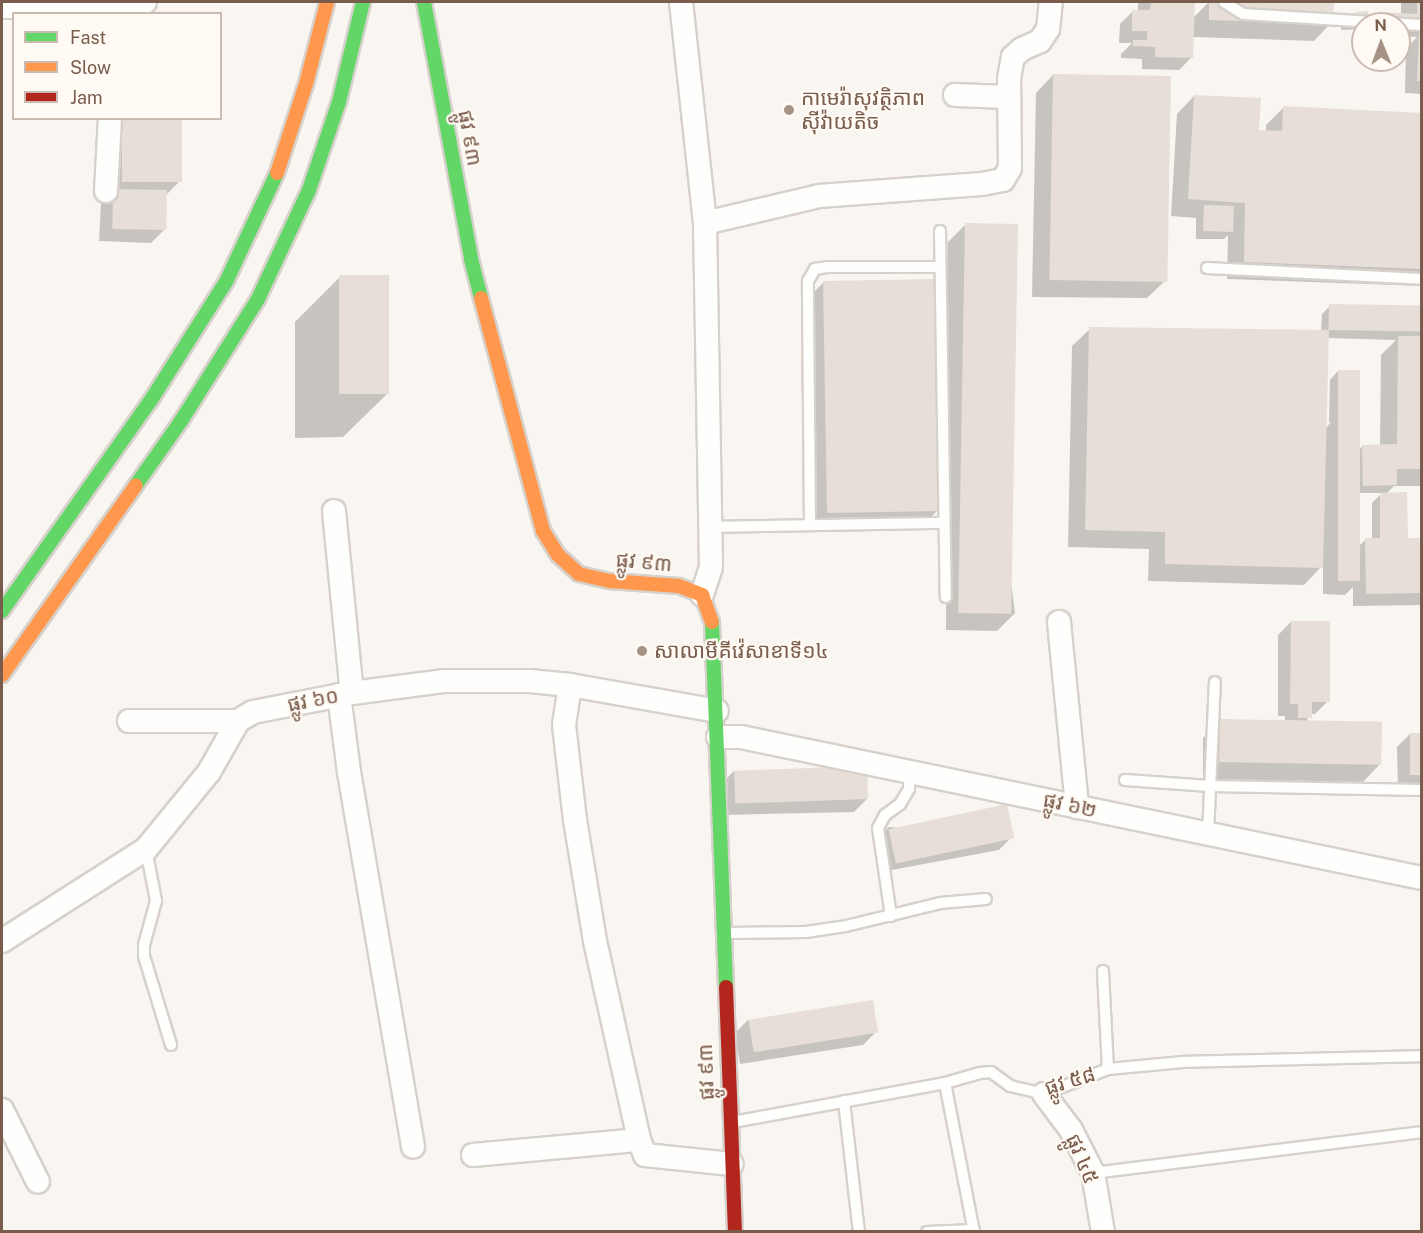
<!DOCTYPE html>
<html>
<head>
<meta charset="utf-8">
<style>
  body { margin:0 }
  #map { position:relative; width:1423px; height:1233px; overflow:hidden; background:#f9f5f0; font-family:"Public Sans","Noto Sans Khmer",sans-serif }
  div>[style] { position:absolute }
  .shadow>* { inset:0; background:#0003 }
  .building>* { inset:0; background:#e6ded7; transform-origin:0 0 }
  .roads { filter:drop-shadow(2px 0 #d7d1cb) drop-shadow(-2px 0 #d7d1cb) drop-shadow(0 2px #d7d1cb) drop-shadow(0 -2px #d7d1cb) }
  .lane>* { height:10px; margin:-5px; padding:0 5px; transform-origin:5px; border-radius:5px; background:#fefefd }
  .street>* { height:22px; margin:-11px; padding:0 11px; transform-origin:11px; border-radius:11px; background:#fefefd }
  .fast>* { height:14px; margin:-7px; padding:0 7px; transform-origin:7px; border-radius:7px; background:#63d668 }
  .slow>* { height:14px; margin:-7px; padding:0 7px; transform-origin:7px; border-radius:7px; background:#ff974d }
  .jam>* { height:14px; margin:-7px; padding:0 7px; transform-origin:7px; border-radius:7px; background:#b3261e }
  .dots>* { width:16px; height:16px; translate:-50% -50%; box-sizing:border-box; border:3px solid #fffaf3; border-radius:50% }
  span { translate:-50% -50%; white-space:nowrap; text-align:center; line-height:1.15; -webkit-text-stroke:4.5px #fffaf3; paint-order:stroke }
  .poi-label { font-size:21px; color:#7a5c4d }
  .left { translate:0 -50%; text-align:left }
  .street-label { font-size:21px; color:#7a5c4d }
  .frame { position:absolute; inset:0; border:3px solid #7a5c4d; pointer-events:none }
  .legend { position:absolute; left:12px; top:12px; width:210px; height:108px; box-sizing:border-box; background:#fffaf3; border:2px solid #cabbb1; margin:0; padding:8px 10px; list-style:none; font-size:18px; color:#7a5c4d }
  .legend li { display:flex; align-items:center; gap:12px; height:30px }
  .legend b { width:30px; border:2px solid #cabbb1 }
  .north { position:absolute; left:1351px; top:12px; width:60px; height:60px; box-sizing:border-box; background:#fffaf3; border:2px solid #cabbb1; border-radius:50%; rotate:359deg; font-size:16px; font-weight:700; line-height:24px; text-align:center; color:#7a5c4d }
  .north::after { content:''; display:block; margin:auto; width:21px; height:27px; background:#a69286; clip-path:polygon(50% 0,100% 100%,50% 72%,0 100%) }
</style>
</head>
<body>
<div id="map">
  <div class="shadow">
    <i style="clip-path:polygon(1138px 2px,1193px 2px,1193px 18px,1209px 2px,1332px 2px,1331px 23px,1314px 41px,1192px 37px,1192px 57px,1179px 70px,1142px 69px,1142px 59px,1121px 58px,1121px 54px,1132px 43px,1119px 43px,1120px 24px,1133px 11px,1138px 11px)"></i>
    <i style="clip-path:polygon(1401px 2px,1422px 2px,1422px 94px,1405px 93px,1406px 48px,1417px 37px,1399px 36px,1399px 24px,1372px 24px,1382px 14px,1401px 14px)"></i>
    <i style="clip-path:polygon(1355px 13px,1363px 24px,1363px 29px,1341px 30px,1341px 24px)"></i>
    <i style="clip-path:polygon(1053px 75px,1165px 281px,1147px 298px,1032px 297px,1036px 93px)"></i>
    <i style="clip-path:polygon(1194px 96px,1258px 131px,1266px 132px,1266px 125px,1284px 107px,1422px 115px,1422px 286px,1227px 279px,1228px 235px,1224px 239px,1196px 239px,1196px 218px,1171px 216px,1177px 114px)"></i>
    <i style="clip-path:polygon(110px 118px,180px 118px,178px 183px,165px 196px,164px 230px,151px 243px,99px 241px,101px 203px,110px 194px)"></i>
    <i style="clip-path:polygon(965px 225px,1015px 613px,997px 631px,946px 630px,948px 242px)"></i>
    <i style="clip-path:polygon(340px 277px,388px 393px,343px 437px,295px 438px,295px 322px)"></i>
    <i style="clip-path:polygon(824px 282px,937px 511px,920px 528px,805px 531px,806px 300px)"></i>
    <i style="clip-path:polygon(evenodd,1330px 306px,1422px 307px,1422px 486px,1394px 486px,1386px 494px,1406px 539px,1422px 539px,1422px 605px,1353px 606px,1353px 587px,1345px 595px,1323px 594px,1323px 565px,1304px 585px,1148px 581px,1149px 549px,1068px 547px,1072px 346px,1090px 329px,1321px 332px,1322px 314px,1330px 306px,1328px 338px,1396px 340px,1381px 355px,1380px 446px,1362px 446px,1358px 451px,1338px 371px,1330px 380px,1329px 422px,1331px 422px,1325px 429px,1328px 338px,1330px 306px,1358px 493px,1382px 493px,1372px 503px,1372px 540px,1365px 540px,1358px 547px,1358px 493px)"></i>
    <i style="clip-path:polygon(1291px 622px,1328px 701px,1315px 714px,1310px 714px,1306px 722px,1380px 764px,1363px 782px,1203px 779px,1203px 738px,1221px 720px,1285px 721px,1285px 716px,1278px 716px,1278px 635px)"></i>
    <i style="clip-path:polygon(1410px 734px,1422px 734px,1422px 787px,1398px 787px,1397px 747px)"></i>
    <i style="clip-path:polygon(734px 771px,867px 799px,854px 812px,722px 815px,721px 784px)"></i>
    <i style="clip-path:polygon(889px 827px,1012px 837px,999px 850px,881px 872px,876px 840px)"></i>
    <i style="clip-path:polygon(748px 1020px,876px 1032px,863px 1045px,740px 1064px,735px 1033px)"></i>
  </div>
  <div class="building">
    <i style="clip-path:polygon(1151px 2px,1195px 2px,1193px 58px,1155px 57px,1155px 47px,1133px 46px,1133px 40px,1147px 40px,1147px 31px,1132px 31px,1132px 10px,1150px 10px)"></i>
    <i style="clip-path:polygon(1209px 2px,1334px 2px,1333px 24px,1209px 20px)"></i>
    <i style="clip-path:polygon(1417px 2px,1422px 2px,1422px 20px,1381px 18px,1381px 12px,1417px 14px)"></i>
    <i style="clip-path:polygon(1368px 11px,1369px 24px,1345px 27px,1344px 19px,1355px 19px,1355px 12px)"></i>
    <i style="clip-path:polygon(1419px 33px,1422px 33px,1422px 81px,1417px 81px)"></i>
    <i style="left:1053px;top:74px;width:118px;height:206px;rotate:1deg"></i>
    <i style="clip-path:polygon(1194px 95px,1261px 98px,1259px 130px,1282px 131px,1283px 106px,1422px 113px,1422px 269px,1244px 262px,1245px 203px,1188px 199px)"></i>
    <i style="left:122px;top:118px;width:60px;height:64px"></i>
    <i style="left:113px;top:189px;width:54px;height:40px;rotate:1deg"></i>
    <i style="left:1204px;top:205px;width:30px;height:26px;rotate:2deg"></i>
    <i style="left:965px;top:223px;width:53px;height:390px;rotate:1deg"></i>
    <i style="left:339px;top:275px;width:50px;height:119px"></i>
    <i style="left:936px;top:279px;width:232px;height:113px;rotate:89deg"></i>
    <i style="left:1329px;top:304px;width:93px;height:26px;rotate:1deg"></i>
    <i style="clip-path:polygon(1089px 327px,1329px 330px,1323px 568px,1165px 564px,1165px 532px,1085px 530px)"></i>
    <i style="clip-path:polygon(1398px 336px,1422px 336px,1422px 469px,1397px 469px,1397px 485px,1363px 486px,1362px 445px,1397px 444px)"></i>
    <i style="left:1338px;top:370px;width:22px;height:211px"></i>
    <i style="clip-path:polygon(1407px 492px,1408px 538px,1422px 538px,1422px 593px,1366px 594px,1365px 538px,1380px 538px,1380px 493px)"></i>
    <i style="clip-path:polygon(1291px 621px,1330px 621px,1330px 702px,1312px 702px,1312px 718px,1298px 718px,1298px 704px,1290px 704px)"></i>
    <i style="left:1220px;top:719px;width:162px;height:43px;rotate:1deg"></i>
    <i style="left:1410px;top:733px;width:12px;height:42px"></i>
    <i style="left:867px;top:766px;width:33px;height:133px;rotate:88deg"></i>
    <i style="left:1007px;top:804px;width:35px;height:121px;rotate:78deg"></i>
    <i style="left:873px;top:1000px;width:33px;height:126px;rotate:81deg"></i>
  </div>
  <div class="roads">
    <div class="lane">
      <i style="left:1224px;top:2px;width:22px;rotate:32deg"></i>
      <i style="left:1243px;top:14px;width:179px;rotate:3.5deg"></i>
      <i style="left:940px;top:231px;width:366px;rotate:89.1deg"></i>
      <i style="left:1207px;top:268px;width:215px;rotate:2.9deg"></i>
      <i style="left:810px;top:525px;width:244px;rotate:-90.5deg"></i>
      <i style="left:808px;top:281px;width:14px;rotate:-60deg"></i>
      <i style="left:815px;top:269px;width:12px;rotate:-9deg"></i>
      <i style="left:827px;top:267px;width:113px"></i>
      <i style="left:711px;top:527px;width:232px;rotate:-1deg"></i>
      <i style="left:1125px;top:780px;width:85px;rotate:4deg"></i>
      <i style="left:1210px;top:786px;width:212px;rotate:1.1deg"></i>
      <i style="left:1208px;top:834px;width:152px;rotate:-87.4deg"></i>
      <i style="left:146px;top:849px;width:53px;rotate:79.1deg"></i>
      <i style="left:156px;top:901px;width:46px;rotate:105.3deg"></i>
      <i style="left:144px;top:945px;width:11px;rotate:90deg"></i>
      <i style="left:144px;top:956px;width:93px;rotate:73.1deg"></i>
      <i style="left:891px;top:916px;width:89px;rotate:-98.4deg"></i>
      <i style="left:878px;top:828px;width:15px;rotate:-62deg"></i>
      <i style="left:885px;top:815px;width:19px;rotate:-36deg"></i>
      <i style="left:900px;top:804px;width:17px;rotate:-59deg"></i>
      <i style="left:909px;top:789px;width:17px;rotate:-87deg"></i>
      <i style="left:726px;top:933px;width:80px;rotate:-0.7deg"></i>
      <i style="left:806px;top:932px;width:40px;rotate:-8.5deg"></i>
      <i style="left:846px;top:926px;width:97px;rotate:-13.7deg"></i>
      <i style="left:940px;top:903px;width:46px;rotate:-5deg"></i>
      <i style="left:1103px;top:971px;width:98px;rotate:87.1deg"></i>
      <i style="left:945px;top:1083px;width:152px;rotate:79deg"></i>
      <i style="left:844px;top:1101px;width:132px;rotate:83.5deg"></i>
      <i style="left:733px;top:1122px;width:216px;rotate:-10.4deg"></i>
      <i style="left:945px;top:1083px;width:35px;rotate:-16deg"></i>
      <i style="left:979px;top:1073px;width:12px;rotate:-5deg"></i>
      <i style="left:991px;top:1072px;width:24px;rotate:36deg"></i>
      <i style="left:1010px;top:1086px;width:35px;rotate:13deg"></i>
      <i style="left:1044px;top:1094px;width:69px;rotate:-21.3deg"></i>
      <i style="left:1108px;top:1069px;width:75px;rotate:-5.3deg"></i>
      <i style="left:1183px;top:1062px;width:239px;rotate:-1.4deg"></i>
      <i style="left:1093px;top:1173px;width:332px;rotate:-7.1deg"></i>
      <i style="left:927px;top:1232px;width:47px;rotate:-2.4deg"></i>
    </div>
    <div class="street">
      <i style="left:681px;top:2px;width:222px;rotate:83.8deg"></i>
      <i style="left:705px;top:223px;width:344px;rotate:89deg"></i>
      <i style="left:711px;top:567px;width:29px;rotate:108deg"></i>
      <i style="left:2px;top:7px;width:143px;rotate:-2deg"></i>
      <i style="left:955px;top:95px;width:53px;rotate:2.2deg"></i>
      <i style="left:106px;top:191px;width:73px;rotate:-86.9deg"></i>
      <i style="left:705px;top:223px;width:117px;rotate:-13.3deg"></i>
      <i style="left:819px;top:196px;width:163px;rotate:-4.2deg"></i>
      <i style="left:982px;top:184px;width:21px;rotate:-11deg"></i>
      <i style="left:1003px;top:180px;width:14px;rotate:-60deg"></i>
      <i style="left:1010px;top:168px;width:89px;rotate:-90.6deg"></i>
      <i style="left:1009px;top:79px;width:22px;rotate:-80deg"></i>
      <i style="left:1013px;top:57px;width:12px;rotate:-42deg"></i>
      <i style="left:1022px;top:49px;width:20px;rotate:-24deg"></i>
      <i style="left:1040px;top:41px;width:14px;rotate:-56deg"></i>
      <i style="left:1048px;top:29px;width:27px;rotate:-84deg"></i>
      <i style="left:334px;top:511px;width:183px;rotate:84.4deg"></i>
      <i style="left:1059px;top:622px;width:186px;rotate:84.4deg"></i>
      <i style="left:570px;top:685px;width:40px;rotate:98.5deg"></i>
      <i style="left:564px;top:725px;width:96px;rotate:83.4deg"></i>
      <i style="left:575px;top:820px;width:123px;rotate:80.6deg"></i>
      <i style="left:595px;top:941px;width:204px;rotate:77.5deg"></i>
      <i style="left:639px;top:1140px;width:16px;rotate:68deg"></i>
      <i style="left:645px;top:1155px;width:87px;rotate:5.9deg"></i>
      <i style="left:339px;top:695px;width:78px;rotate:82.6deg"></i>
      <i style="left:349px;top:772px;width:380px;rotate:80.3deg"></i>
      <i style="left:129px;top:721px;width:109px"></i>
      <i style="left:718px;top:737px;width:23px"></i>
      <i style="left:741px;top:737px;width:695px;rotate:11.7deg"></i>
      <i style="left:2px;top:941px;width:171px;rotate:-32.6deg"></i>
      <i style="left:146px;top:849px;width:99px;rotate:-50.7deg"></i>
      <i style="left:209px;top:772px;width:59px;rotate:-60.4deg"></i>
      <i style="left:238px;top:721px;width:17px;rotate:-31deg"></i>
      <i style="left:253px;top:712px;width:101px;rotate:-10.9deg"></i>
      <i style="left:352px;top:693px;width:94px;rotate:-7.4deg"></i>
      <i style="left:445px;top:681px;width:85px"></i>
      <i style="left:530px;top:681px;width:40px;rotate:5.7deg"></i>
      <i style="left:570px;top:685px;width:149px;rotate:10deg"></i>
      <i style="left:1044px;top:1094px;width:45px;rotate:53.1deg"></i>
      <i style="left:1071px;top:1130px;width:48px;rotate:62.9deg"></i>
      <i style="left:1093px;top:1173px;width:60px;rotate:80.4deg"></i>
      <i style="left:2px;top:1110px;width:80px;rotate:63.4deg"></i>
      <i style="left:473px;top:1155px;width:167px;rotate:-5.2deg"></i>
    </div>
    <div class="fast">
      <i style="left:424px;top:2px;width:261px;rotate:79.6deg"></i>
      <i style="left:471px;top:259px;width:40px;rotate:75.6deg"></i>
      <i style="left:136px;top:485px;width:78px;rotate:-54.9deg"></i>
      <i style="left:181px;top:421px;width:144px;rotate:-57.7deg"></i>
      <i style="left:258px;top:299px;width:120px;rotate:-64.9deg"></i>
      <i style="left:309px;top:190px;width:93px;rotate:-71.2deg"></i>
      <i style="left:339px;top:102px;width:103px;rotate:-76.5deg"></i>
      <i style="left:2px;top:611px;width:258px;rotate:-54.8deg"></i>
      <i style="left:151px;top:400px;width:140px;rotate:-57.6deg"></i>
      <i style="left:226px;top:282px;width:120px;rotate:-64.9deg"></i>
      <i style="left:712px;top:622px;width:365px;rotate:87.8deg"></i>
    </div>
    <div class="slow">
      <i style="left:277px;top:173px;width:94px;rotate:-72deg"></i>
      <i style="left:306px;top:84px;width:85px;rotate:-75.6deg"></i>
      <i style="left:481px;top:298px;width:241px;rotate:75.1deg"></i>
      <i style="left:543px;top:531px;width:28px;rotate:58deg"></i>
      <i style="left:558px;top:555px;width:28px;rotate:42deg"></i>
      <i style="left:579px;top:574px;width:32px;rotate:13deg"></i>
      <i style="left:610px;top:581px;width:69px;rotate:4.1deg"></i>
      <i style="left:679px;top:586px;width:25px;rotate:21deg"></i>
      <i style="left:702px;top:595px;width:29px;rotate:70deg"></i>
      <i style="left:2px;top:675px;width:232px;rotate:-54.8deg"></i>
    </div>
    <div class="jam">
      <i style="left:726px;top:987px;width:245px;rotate:87.9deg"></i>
    </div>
  </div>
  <div class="dots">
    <i style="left:789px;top:110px;background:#a69286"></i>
    <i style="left:642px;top:651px;background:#a69286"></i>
  </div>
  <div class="poi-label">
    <span class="left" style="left:801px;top:110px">កាមេរ៉ាសុវត្ថិភាព<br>ស៊ីវ៉ាយតិច</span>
    <span class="left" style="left:654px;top:651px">សាលាមីគីវ៉េសាខាទី១៤</span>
  </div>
  <div class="street-label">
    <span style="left:470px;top:138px;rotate:80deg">ផ្លូវ ៩៣</span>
    <span style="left:644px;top:562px;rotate:5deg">ផ្លូវ ៩៣</span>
    <span style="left:313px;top:700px;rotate:-11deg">ផ្លូវ ៦០</span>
    <span style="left:1070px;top:805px;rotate:12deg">ផ្លូវ ៦២</span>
    <span style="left:706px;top:1072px;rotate:-92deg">ផ្លូវ ៩៣</span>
    <span style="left:1070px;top:1081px;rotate:-17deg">ផ្លូវ ៥៨</span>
    <span style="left:1082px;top:1159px;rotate:67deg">ផ្លូវ ៤៥</span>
  </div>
  <div class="frame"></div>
  <ul class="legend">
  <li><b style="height:8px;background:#63d668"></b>Fast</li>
  <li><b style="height:8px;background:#ff974d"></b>Slow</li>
  <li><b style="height:8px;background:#b3261e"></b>Jam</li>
  </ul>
  <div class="north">N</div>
</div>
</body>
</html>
